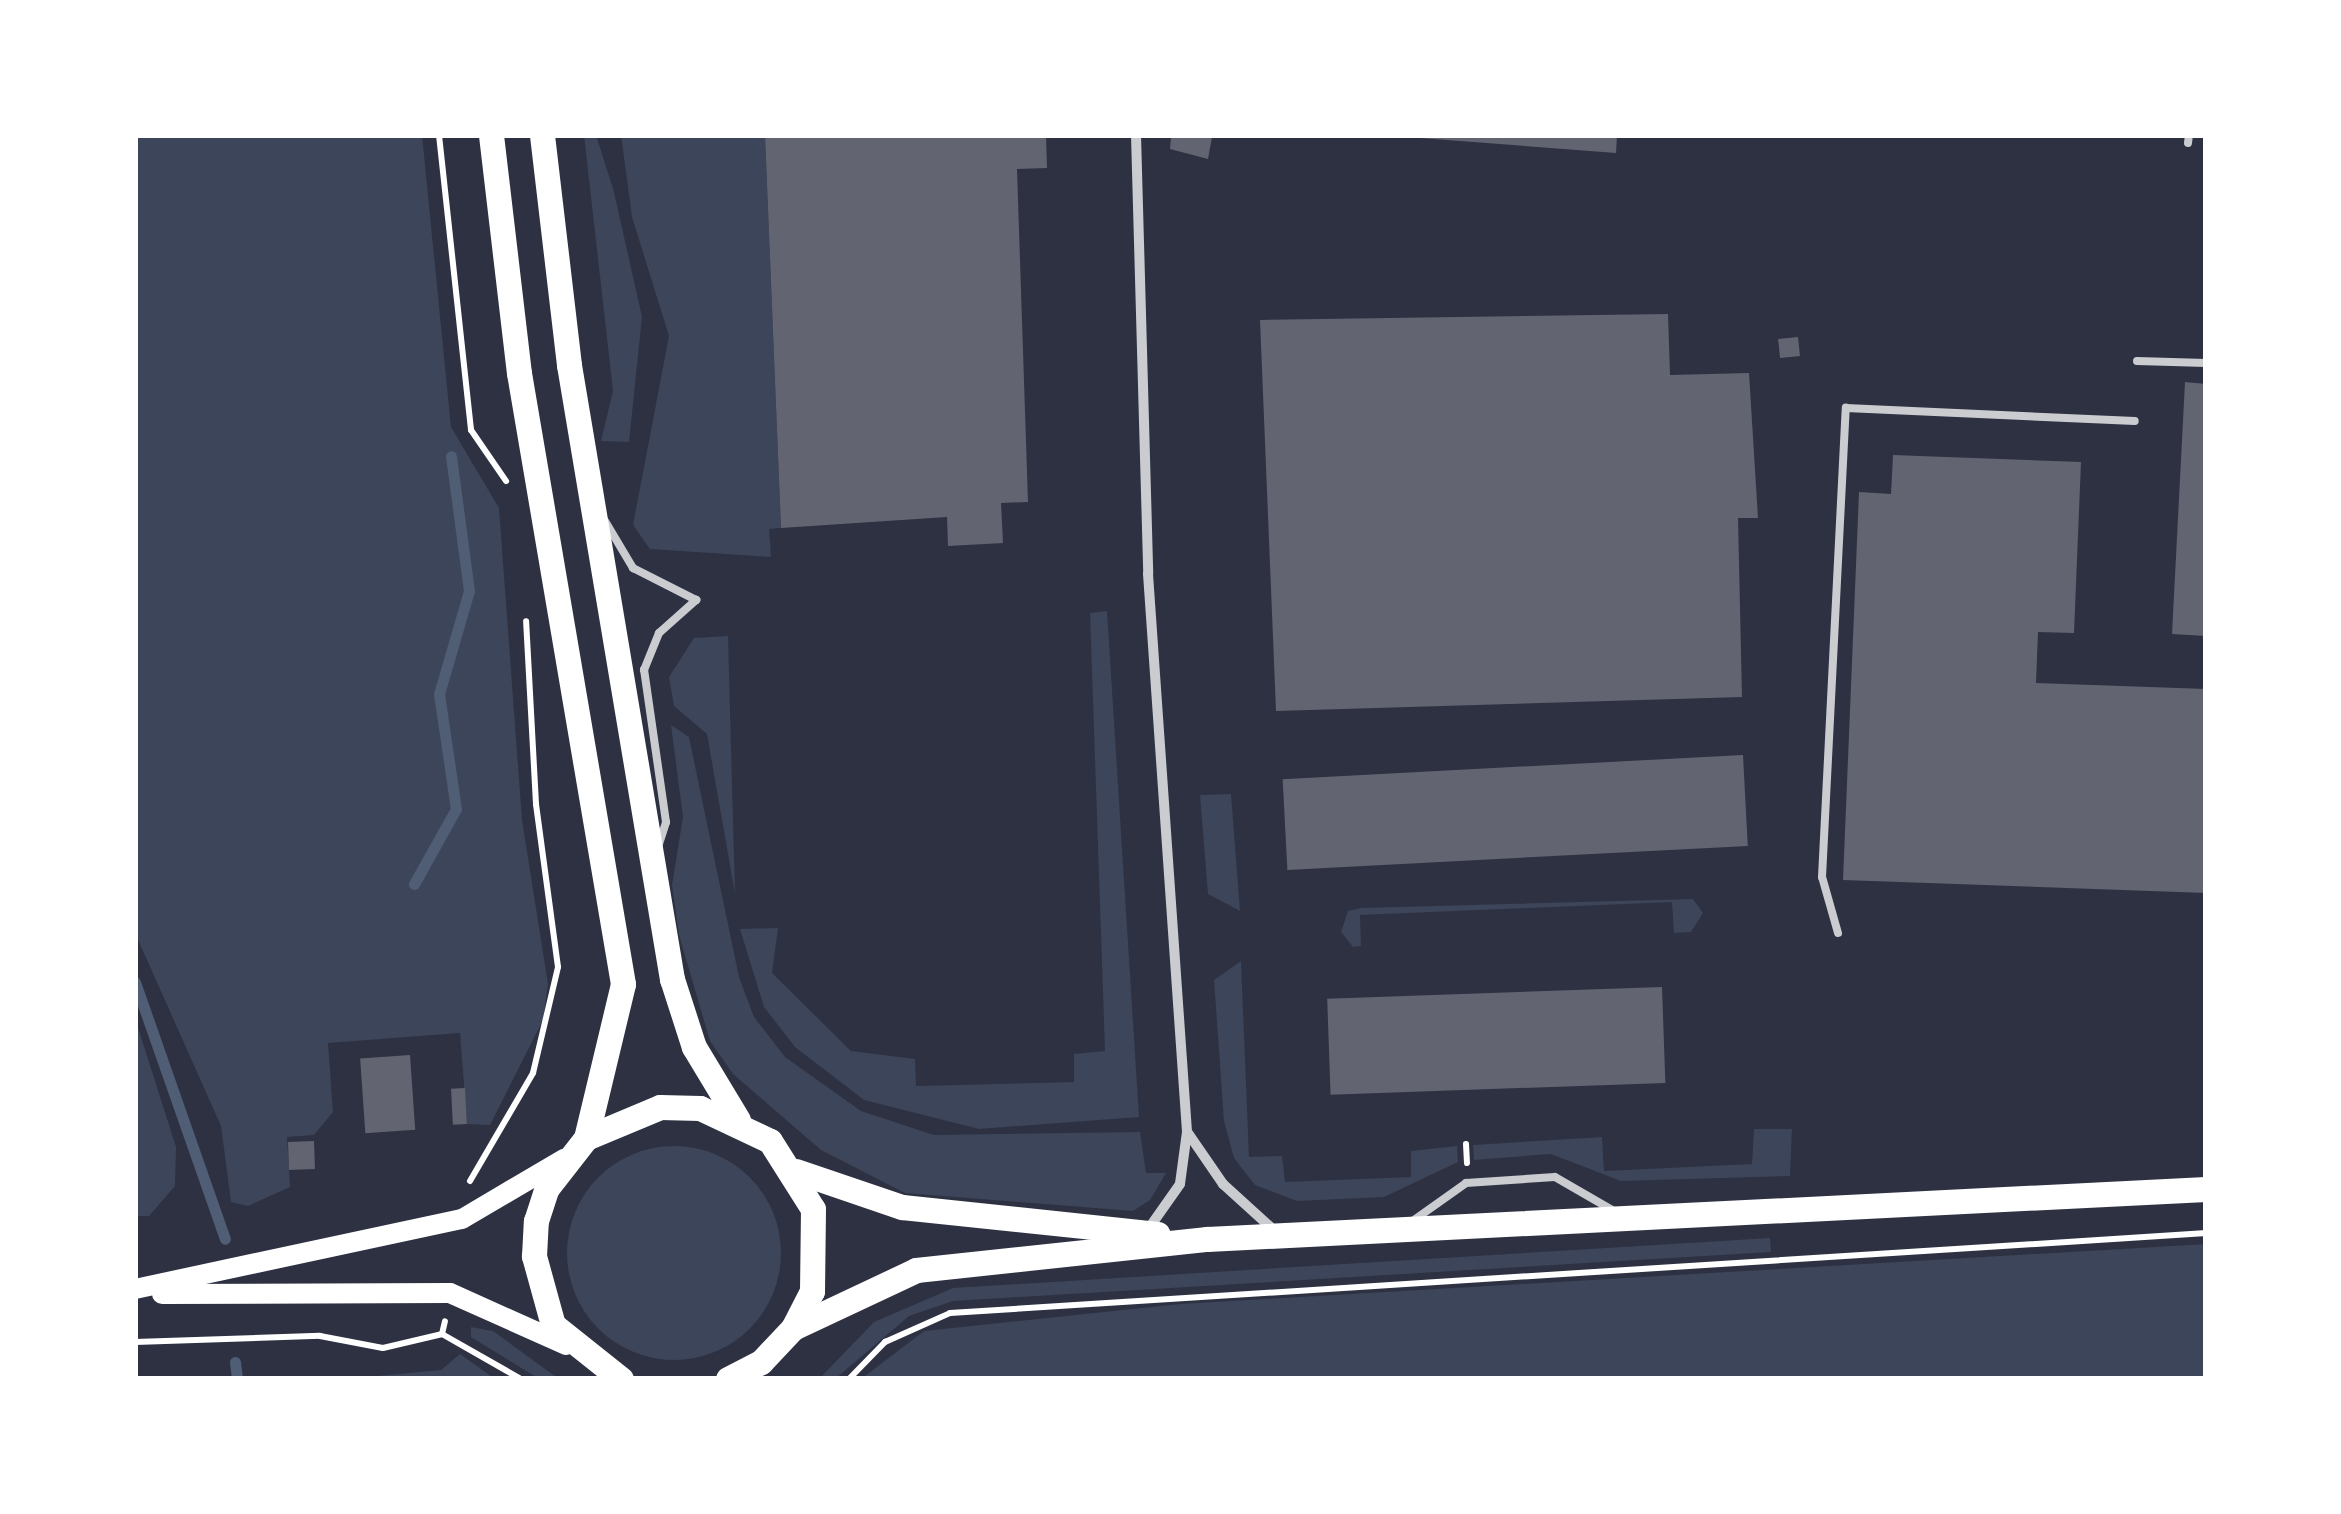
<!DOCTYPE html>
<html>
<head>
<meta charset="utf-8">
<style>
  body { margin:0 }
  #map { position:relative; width:2341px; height:1514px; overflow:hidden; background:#2d3142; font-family:"DejaVu Sans",sans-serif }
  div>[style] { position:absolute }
  .green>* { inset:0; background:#3c4559 }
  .round { border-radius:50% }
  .stream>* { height:11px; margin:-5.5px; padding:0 5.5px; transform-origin:5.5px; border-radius:5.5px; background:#4f5d75 }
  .building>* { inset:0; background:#626471; transform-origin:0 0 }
  .path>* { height:6px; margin:-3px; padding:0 3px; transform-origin:3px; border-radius:3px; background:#fff }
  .service>* { height:8px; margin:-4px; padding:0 4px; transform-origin:4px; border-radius:4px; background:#caccd0 }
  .minor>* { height:10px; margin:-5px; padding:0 5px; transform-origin:5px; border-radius:5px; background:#caccd0 }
  .secondary>* { height:20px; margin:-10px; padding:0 10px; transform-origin:10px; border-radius:10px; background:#fff }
  .primary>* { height:25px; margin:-12.5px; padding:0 12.5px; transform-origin:12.5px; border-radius:12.5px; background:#fff }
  span { translate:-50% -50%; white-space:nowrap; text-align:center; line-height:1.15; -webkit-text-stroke:9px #fff; paint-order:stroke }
  .frame { position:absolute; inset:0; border:138px solid #fff; pointer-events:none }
</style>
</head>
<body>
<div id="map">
  <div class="green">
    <i style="clip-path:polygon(135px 135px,422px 135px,451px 427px,499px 508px,522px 820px,548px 984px,543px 1020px,490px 1125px,467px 1124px,460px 1033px,328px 1043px,333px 1112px,314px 1135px,287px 1137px,290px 1187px,248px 1206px,231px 1202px,221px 1126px,135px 933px)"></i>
    <i style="clip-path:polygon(584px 135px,596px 135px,614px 192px,642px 317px,629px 442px,601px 441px,613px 391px)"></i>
    <i style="clip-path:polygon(621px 135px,765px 135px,781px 528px,769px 529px,771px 557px,650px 549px,633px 525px,669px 336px,632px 217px)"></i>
    <i style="clip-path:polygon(1107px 611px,1139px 1117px,979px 1129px,864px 1100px,795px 1047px,764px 1007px,740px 929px,778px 928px,772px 973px,851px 1051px,915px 1059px,916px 1086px,1074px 1082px,1074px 1054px,1105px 1051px,1090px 613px)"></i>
    <i style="clip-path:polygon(728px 636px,735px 894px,707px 734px,674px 706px,669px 677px,694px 638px)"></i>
    <i style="clip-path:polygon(671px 725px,689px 737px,739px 977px,754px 1017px,785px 1057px,861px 1111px,934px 1135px,1140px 1132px,1146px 1173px,1166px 1173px,1150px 1200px,1133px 1211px,905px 1193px,821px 1150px,733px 1074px,710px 1041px,679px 935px,672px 885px,683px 817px)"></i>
    <i style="clip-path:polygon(1231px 794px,1240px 911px,1208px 894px,1200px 795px)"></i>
    <i style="clip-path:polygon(1693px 899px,1703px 913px,1691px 932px,1674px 933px,1672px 902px,1360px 915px,1361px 946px,1353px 947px,1341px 932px,1348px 911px,1361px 908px)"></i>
    <i style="clip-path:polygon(1241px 961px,1249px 1157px,1282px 1156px,1285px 1182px,1411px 1177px,1411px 1151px,1457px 1146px,1458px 1162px,1384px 1197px,1297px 1201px,1255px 1185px,1234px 1158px,1224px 1121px,1214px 980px)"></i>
    <i style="clip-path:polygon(135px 1018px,176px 1147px,175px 1186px,149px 1216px,135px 1216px)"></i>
    <i style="clip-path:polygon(1754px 1129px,1792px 1129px,1790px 1176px,1621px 1181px,1551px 1154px,1474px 1160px,1473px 1145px,1602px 1137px,1604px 1171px,1752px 1164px)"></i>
    <i class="round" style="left:567px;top:1146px;width:214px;height:214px"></i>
    <i style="clip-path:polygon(1770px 1238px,1771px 1252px,953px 1301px,909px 1316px,835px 1379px,819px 1379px,874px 1322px,953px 1288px)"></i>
    <i style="clip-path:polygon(2206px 1244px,2206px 1379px,861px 1379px,924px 1331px,1180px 1304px)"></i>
    <i style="clip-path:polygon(471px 1327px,493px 1331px,559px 1379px,539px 1379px,471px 1337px)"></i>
    <i style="clip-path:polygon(460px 1354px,495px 1379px,345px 1379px,441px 1370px)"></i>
  </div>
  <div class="stream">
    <i style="left:414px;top:884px;width:86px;rotate:-60.8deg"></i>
    <i style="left:456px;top:809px;width:116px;rotate:-98.4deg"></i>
    <i style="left:439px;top:694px;width:107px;rotate:-73.8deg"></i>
    <i style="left:469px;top:591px;width:136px;rotate:-97.6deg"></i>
    <i style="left:135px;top:982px;width:272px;rotate:70.7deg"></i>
    <i style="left:235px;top:1362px;width:17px;rotate:83deg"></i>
  </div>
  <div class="building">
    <i style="clip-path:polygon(765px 135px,1046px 135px,1047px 168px,1017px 169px,1028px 502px,1001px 503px,1003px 543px,948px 546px,947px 517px,781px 528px)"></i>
    <i style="clip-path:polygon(1381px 135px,1617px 135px,1616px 153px)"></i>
    <i style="clip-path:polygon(1171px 137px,1212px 137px,1208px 159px,1170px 149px)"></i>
    <i style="clip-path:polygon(1668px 314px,1670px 375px,1749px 373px,1758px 518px,1738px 518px,1742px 697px,1276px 711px,1260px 320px)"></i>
    <i style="left:1798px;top:337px;width:19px;height:20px;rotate:84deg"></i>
    <i style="clip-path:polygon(2185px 382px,2206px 384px,2206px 636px,2172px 634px)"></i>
    <i style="clip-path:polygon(1893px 455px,2081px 462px,2074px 633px,2038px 632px,2036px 683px,2206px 689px,2206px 893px,1843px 880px,1859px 492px,1891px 494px)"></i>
    <i style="left:1743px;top:755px;width:91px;height:461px;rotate:87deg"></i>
    <i style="left:1662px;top:987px;width:96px;height:335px;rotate:88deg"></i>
    <i style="left:410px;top:1055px;width:75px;height:50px;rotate:86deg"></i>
    <i style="left:465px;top:1088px;width:36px;height:14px;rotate:87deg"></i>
    <i style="left:314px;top:1141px;width:28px;height:26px;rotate:88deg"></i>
  </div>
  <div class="path">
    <i style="left:439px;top:135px;width:297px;rotate:83.8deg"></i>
    <i style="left:471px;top:430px;width:62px;rotate:55.5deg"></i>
    <i style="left:1466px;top:1144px;width:19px;rotate:87deg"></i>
    <i style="left:470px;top:1181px;width:125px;rotate:-59.7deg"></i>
    <i style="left:533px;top:1073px;width:109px;rotate:-76.7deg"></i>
    <i style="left:558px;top:967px;width:164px;rotate:-97.7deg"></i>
    <i style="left:536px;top:804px;width:183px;rotate:-93.1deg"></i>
    <i style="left:442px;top:1334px;width:13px;rotate:-77deg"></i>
    <i style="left:135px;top:1342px;width:185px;rotate:-1.9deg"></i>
    <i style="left:320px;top:1336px;width:64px;rotate:10.8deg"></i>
    <i style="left:383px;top:1348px;width:61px;rotate:-13.3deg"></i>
    <i style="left:442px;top:1334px;width:91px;rotate:29.7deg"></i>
    <i style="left:849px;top:1379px;width:52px;rotate:-45.8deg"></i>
    <i style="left:885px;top:1342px;width:71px;rotate:-24deg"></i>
    <i style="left:950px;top:1313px;width:1259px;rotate:-3.64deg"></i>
  </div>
  <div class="service">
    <i style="left:2188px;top:143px;width:8px;rotate:-83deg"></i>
    <i style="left:2137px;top:361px;width:69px;rotate:1.7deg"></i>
    <i style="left:605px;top:521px;width:55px;rotate:59.2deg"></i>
    <i style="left:633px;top:568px;width:71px;rotate:26.9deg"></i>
    <i style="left:658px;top:847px;width:26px;rotate:-72deg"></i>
    <i style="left:666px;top:822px;width:154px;rotate:-98.2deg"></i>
    <i style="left:644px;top:670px;width:40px;rotate:-68deg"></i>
    <i style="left:659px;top:633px;width:50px;rotate:-41.7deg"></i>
    <i style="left:1838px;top:933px;width:58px;rotate:-105.9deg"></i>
    <i style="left:1822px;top:877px;width:470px;rotate:-87.1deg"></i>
    <i style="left:1846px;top:408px;width:289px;rotate:2.6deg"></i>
    <i style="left:1414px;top:1220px;width:64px;rotate:-35.4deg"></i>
    <i style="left:1466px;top:1183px;width:89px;rotate:-3.9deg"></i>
    <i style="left:1555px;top:1177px;width:68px;rotate:30deg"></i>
  </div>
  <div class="minor">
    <i style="left:1136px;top:135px;width:439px;rotate:88.4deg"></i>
    <i style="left:1148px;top:574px;width:559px;rotate:86deg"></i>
    <i style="left:1187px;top:1132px;width:52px;rotate:97.7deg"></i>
    <i style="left:1180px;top:1184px;width:57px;rotate:125.1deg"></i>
    <i style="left:1188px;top:1133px;width:62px;rotate:55.5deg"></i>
    <i style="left:1223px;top:1184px;width:72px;rotate:42.2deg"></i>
  </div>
  <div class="secondary">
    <i style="left:135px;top:1289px;width:334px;rotate:-12.1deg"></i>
    <i style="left:462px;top:1219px;width:118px;rotate:-30.5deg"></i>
    <i style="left:162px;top:1294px;width:288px;rotate:-0.2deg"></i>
    <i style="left:450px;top:1293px;width:127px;rotate:24.1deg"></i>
  </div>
  <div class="primary">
    <i style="left:491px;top:135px;width:240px;rotate:83.3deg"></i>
    <i style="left:519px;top:373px;width:620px;rotate:80.34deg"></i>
    <i style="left:623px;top:984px;width:158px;rotate:103.5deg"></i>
    <i style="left:542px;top:135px;width:232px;rotate:83.3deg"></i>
    <i style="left:569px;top:365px;width:623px;rotate:80.48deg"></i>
    <i style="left:672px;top:979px;width:71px;rotate:72.1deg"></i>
    <i style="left:694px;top:1047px;width:85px;rotate:58.9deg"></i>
    <i style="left:796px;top:1171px;width:112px;rotate:18.8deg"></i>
    <i style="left:902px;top:1207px;width:257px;rotate:6deg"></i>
    <i style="left:793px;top:1328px;width:136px;rotate:-25.2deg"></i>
    <i style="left:916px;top:1270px;width:293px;rotate:-6.1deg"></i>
    <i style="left:1207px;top:1239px;width:1000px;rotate:-2.87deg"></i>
    <i style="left:621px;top:1379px;width:87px;rotate:-141.5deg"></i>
    <i style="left:553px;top:1325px;width:72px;rotate:-105.4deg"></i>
    <i style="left:534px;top:1256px;width:35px;rotate:-87deg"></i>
    <i style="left:536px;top:1221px;width:35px;rotate:-72deg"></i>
    <i style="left:547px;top:1188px;width:63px;rotate:-52deg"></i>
    <i style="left:586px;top:1138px;width:80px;rotate:-22.7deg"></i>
    <i style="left:660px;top:1107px;width:40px;rotate:1.4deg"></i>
    <i style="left:700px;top:1108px;width:77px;rotate:25.2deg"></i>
    <i style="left:770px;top:1141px;width:80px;rotate:57.7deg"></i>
    <i style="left:813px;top:1209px;width:82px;rotate:90.7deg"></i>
    <i style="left:812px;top:1291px;width:42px;rotate:117.2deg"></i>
    <i style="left:793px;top:1328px;width:47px;rotate:133.3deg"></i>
    <i style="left:761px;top:1362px;width:37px;rotate:153deg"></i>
  </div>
  <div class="frame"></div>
</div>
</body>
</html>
